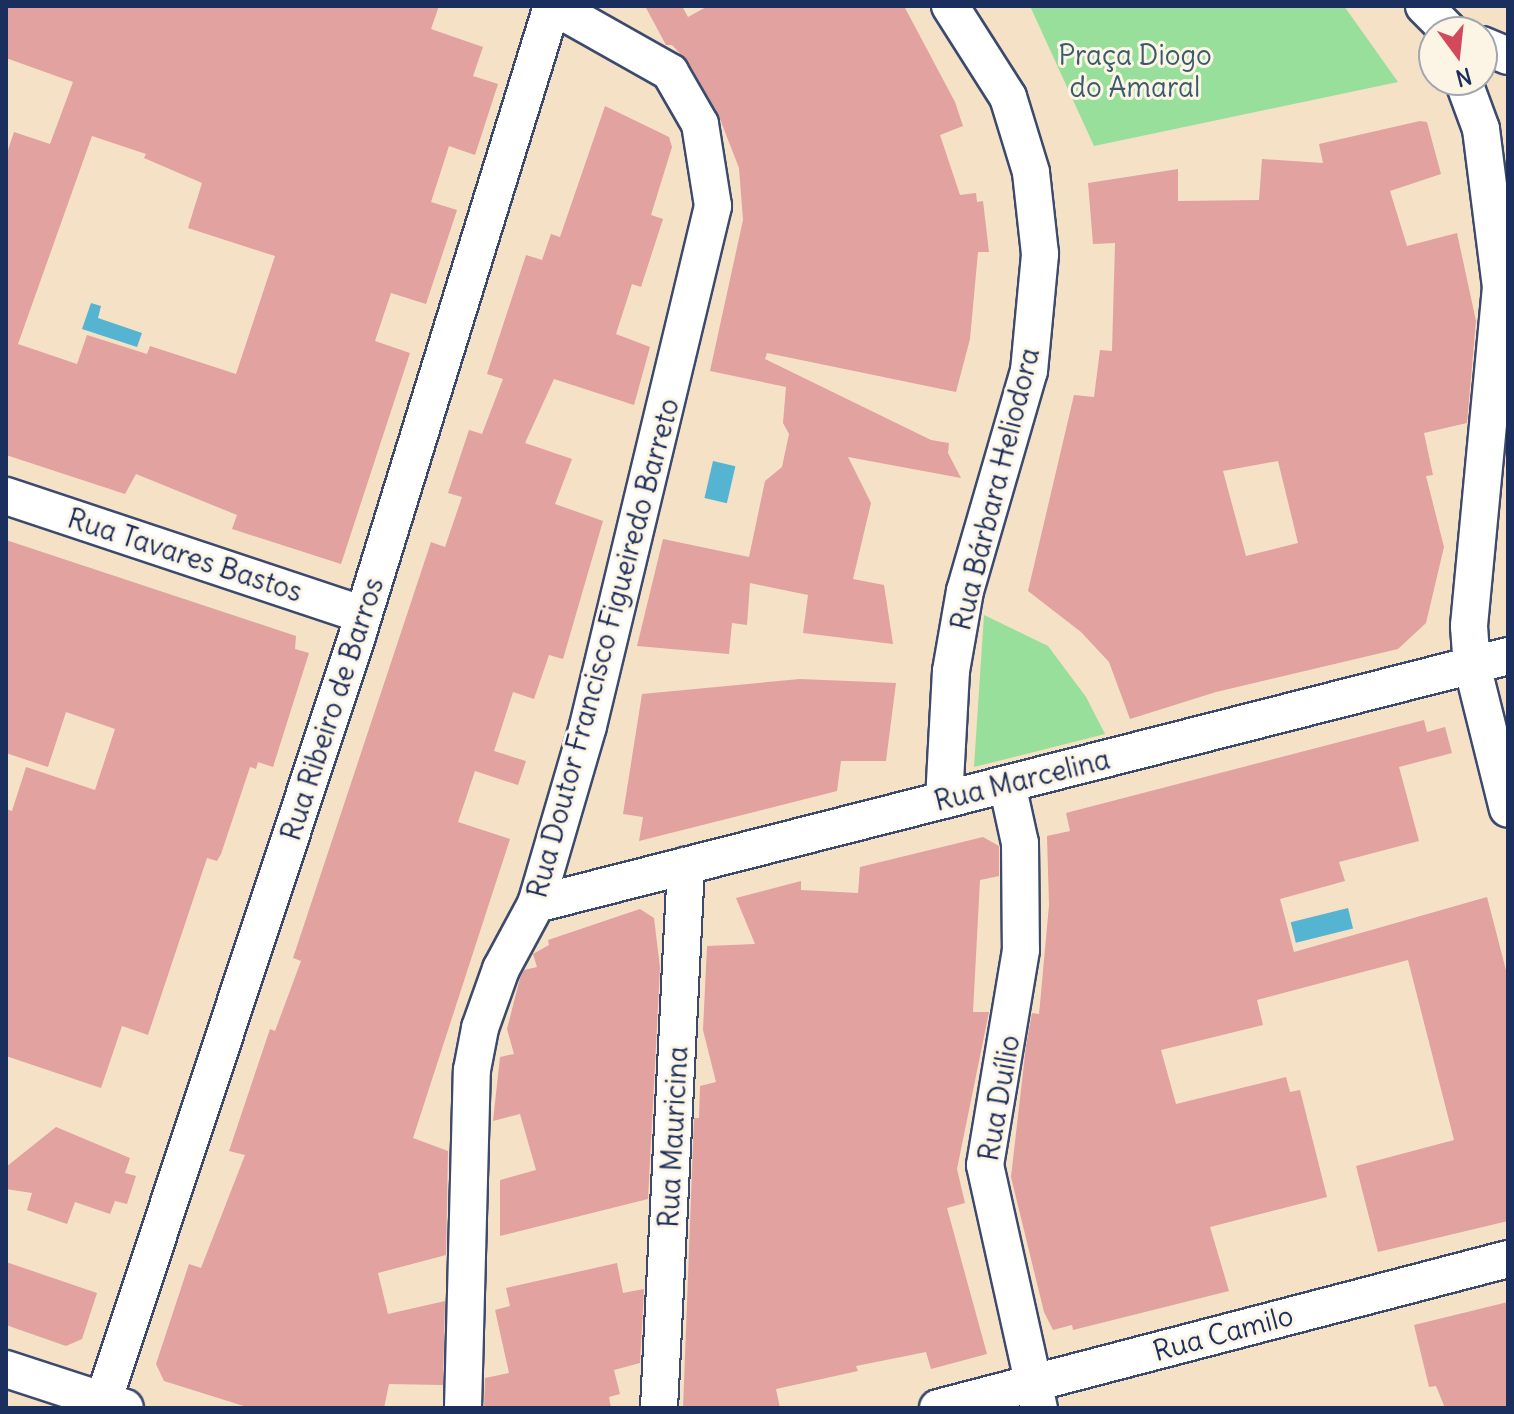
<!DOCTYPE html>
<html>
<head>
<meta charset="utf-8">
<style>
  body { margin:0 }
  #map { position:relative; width:1514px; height:1414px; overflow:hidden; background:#f5e1c6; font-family:Delius,sans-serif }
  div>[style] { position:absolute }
  .green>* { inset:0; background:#97df9a }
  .water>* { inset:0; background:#54b4d2; transform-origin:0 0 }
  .building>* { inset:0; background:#e1a2a0 }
  .roads { filter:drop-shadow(2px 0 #3c4a6e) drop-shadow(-2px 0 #3c4a6e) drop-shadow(0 2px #3c4a6e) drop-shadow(0 -2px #3c4a6e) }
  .minor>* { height:36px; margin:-18px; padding:0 18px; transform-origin:18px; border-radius:18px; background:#fff }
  span { translate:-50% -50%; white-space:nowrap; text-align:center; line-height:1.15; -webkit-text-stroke:6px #fcf5e5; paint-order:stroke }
  .park-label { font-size:28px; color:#3a5b6d }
  .street-label { font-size:28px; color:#1b2f5e }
  .frame { position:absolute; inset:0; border:8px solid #1b2f5e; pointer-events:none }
  .north { position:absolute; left:1418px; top:16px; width:80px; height:80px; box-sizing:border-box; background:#fcf5e5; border:2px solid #a2a6af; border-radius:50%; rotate:165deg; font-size:22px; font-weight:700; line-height:32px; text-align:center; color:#1b2f5e }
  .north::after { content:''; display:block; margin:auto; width:28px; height:36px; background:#d1495b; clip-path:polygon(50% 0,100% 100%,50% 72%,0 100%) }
</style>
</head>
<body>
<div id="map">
  <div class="green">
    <i style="clip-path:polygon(1030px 6px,1344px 6px,1398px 82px,1094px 146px)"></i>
    <i style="clip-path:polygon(984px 615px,1048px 646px,1086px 697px,1105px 734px,974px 767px)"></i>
  </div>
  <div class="water">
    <i style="clip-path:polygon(91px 303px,101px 306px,98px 318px,142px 333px,137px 347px,82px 329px)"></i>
    <i style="left:713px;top:461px;width:23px;height:38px;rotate:13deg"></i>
    <i style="left:1348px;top:908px;width:21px;height:59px;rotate:76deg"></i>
  </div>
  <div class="building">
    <i style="clip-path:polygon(evenodd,6px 6px,439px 6px,431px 29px,483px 47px,473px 76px,498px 84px,475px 155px,449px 146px,431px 202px,457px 210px,426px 304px,391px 293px,375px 341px,410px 353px,341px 564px,232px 529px,237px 515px,136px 474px,125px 494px,6px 455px,6px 156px,14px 132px,50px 144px,73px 82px,6px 58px,6px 6px,92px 136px,146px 154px,144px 158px,202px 183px,188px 228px,275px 256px,236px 374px,150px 346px,147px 354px,87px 335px,77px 364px,18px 344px,92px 136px)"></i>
    <i style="clip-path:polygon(645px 6px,682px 6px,688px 17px,708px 6px,904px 6px,955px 102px,963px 126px,940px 135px,960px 195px,976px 193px,977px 202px,983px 201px,989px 252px,978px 252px,970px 339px,956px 392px,767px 353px,765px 359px,931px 440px,949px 443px,948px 453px,961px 478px,848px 457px,871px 503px,853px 579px,884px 585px,893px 644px,803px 633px,808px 595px,750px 583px,747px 625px,732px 623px,729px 654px,637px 646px,663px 539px,749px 557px,765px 481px,782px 467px,789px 434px,783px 423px,786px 387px,710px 371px,743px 220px,739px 168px,718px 114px,688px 62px,672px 45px,666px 45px)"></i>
    <i style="clip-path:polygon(605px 106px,669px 137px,672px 147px,651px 215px,663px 219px,641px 287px,632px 284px,616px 334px,650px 347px,634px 405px,554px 379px,525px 443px,572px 459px,555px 504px,603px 521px,563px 659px,549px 655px,534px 699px,513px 692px,494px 751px,526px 761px,518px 785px,475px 771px,458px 822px,510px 839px,413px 1138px,448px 1151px,446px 1255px,378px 1273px,388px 1314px,445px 1301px,443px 1385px,389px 1384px,384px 1408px,250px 1408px,164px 1381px,156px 1364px,189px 1264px,201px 1268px,245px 1155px,229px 1151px,270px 1029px,275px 1031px,301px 961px,293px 958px,431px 542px,445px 547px,462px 497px,448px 493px,469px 430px,482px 434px,503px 379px,487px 374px,526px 255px,542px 260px,551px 234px,560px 237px)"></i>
    <i style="clip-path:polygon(evenodd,1420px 121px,1427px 122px,1441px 174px,1390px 191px,1407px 246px,1457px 233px,1476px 321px,1467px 423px,1424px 433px,1433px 475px,1426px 476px,1444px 547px,1426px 623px,1398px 649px,1216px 692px,1130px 719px,1109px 662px,1081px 632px,1028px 591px,1074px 395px,1094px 397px,1100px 350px,1112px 351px,1115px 243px,1093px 244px,1088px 183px,1178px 169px,1178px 201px,1259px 200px,1262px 159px,1323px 163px,1319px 144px,1420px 121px,1278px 461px,1298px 543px,1246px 556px,1223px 471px,1278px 461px)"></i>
    <i style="clip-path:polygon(6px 540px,296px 636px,295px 649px,309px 653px,273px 767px,258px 762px,256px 769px,250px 767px,221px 854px,217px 861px,207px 858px,148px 1035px,122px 1026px,101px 1088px,6px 1056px,6px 809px,12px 811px,26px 767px,95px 790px,115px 729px,66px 712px,48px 767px,6px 753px)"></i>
    <i style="clip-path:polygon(800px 679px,896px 683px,886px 761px,841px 761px,837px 791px,639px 841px,643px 817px,623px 814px,642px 694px)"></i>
    <i style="clip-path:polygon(1424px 720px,1427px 732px,1445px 727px,1452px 753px,1399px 767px,1419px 841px,1339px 862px,1345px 881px,1280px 899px,1294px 952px,1487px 897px,1508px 978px,1508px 1221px,1378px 1252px,1356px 1166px,1454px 1140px,1408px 960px,1257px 1000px,1263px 1025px,1161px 1050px,1176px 1104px,1286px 1077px,1290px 1092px,1300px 1090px,1327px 1197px,1210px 1227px,1229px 1291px,1073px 1330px,1072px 1325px,1053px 1330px,1044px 1312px,1011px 1177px,1026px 1046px,1032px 1013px,1039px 1014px,1040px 1004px,1049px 905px,1047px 836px,1070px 831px,1066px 813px)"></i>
    <i style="clip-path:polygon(983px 837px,999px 846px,999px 876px,980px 880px,973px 1012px,989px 1012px,957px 1169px,965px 1203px,947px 1208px,987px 1354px,931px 1369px,926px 1352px,856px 1366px,858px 1371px,776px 1389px,780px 1408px,683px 1408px,694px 1118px,699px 1118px,700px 1086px,716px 1082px,703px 1030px,707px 946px,755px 944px,736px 898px,801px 881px,801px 890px,858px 893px,860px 867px)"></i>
    <i style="clip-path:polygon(640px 909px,654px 918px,660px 968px,648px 1199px,500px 1236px,500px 1180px,536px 1170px,520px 1114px,493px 1121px,500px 1057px,514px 1054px,507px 1029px,520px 978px,524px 970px,537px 967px,533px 954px,549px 945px,548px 940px)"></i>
    <i style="clip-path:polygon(56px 1127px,130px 1158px,125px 1173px,136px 1176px,127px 1204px,115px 1201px,110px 1214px,75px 1202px,67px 1224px,27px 1210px,32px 1193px,6px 1189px,6px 1167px)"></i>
    <i style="clip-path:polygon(6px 1262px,97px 1293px,82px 1339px,66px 1346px,6px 1325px)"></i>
    <i style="clip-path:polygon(617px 1263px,623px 1293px,644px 1289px,640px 1363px,614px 1370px,620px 1394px,609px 1397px,611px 1408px,484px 1408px,485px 1378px,509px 1373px,495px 1310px,510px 1306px,506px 1288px)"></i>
    <i style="clip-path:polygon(1508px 1302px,1508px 1408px,1445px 1408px,1436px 1386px,1429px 1387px,1414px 1325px)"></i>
  </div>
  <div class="roads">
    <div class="minor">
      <i style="left:1424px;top:6px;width:37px;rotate:45deg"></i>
      <i style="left:1482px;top:45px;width:28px;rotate:23deg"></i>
      <i style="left:1463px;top:80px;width:52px;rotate:69.8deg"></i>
      <i style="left:1481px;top:129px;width:159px;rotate:82.8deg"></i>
      <i style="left:1501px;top:287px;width:341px;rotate:95.4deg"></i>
      <i style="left:1469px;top:626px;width:39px;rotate:86deg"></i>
      <i style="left:1472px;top:665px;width:148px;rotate:76deg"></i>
      <i style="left:6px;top:496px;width:376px;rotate:18.4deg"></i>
      <i style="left:1007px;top:784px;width:60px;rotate:77.6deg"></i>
      <i style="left:1020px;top:843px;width:107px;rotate:89.5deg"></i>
      <i style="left:1021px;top:950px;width:218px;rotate:99.5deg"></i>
      <i style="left:985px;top:1165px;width:249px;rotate:77.5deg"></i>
      <i style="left:944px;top:800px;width:129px;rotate:-86.9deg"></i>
      <i style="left:951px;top:671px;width:81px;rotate:-80.1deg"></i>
      <i style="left:965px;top:591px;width:229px;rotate:-73.8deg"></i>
      <i style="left:1029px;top:371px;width:118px;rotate:-84.6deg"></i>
      <i style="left:1040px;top:254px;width:82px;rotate:-96.3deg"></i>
      <i style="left:1031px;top:172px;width:78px;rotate:-107deg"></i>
      <i style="left:1008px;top:97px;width:108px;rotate:-122.5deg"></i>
      <i style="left:536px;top:904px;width:1003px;rotate:-14.31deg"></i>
      <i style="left:6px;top:1369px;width:125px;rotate:18.1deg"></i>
      <i style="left:101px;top:1408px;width:813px;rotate:-71.65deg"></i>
      <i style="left:357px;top:636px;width:659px;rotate:-72.8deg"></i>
      <i style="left:463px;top:1408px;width:338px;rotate:-88.5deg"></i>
      <i style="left:472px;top:1070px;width:43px;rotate:-79.2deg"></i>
      <i style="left:480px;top:1028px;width:63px;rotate:-70.4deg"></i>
      <i style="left:501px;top:969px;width:74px;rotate:-61.7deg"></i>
      <i style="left:536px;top:904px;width:185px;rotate:-73.7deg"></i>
      <i style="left:588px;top:726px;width:535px;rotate:-76.48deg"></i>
      <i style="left:713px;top:206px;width:83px;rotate:-99deg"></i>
      <i style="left:700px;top:124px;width:60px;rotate:-120deg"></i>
      <i style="left:670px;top:72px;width:134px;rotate:-150.6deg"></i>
      <i style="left:659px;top:1408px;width:543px;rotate:-87.15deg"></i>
      <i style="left:938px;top:1408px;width:589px;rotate:-14.65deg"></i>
    </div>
  </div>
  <div class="park-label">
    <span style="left:1135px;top:71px">Praça Diogo<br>do Amaral</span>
  </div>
  <div class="street-label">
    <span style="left:995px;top:489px;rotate:-76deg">Rua Bárbara Heliodora</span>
    <span style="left:185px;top:555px;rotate:18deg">Rua Tavares Bastos</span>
    <span style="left:603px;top:648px;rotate:-75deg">Rua Doutor Francisco Figueiredo Barreto</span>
    <span style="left:332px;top:709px;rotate:-72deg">Rua Ribeiro de Barros</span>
    <span style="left:1022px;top:780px;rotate:-14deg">Rua Marcelina</span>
    <span style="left:999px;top:1098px;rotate:-80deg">Rua Duílio</span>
    <span style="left:673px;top:1137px;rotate:-87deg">Rua Mauricina</span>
    <span style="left:1223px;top:1333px;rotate:-15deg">Rua Camilo</span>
  </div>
  <div class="frame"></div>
  <div class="north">N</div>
</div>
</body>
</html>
